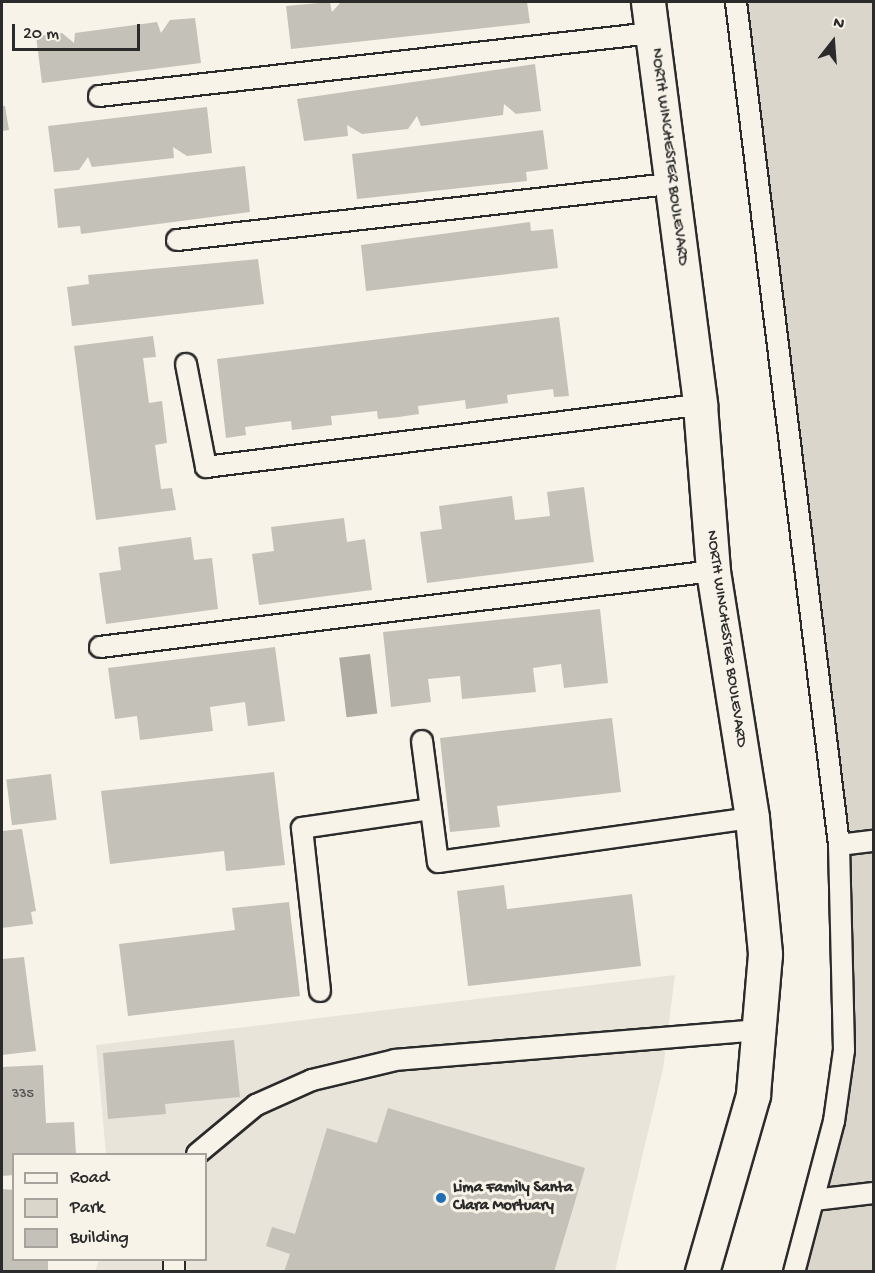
<!DOCTYPE html>
<html>
<head>
<meta charset="utf-8">
<style>
  body { margin:0 }
  #map { position:relative; width:875px; height:1273px; overflow:hidden; background:#f7f3e8; font-family:"Gochi Hand",sans-serif }
  div>[style] { position:absolute }
  .built>* { inset:0; background:#e8e4da }
  .green>* { inset:0; background:#dad6cc }
  .water>* { inset:0; background:#afaca4; transform-origin:0 0 }
  .building>* { inset:0; background:#c4c1b9; transform-origin:0 0 }
  .roads { filter:drop-shadow(2px 0 #2b2b2b) drop-shadow(-2px 0 #2b2b2b) drop-shadow(0 2px #2b2b2b) drop-shadow(0 -2px #2b2b2b) }
  .lane>* { height:20px; margin:-10px; padding:0 10px; transform-origin:10px; border-radius:10px; background:#f7f3e8 }
  .secondary>* { height:33px; margin:-16.5px; padding:0 16.5px; transform-origin:16.5px; border-radius:16.5px; background:#f7f3e8 }
  .dots>* { width:16px; height:16px; translate:-50% -50%; box-sizing:border-box; border:3px solid #f7f3e8; border-radius:50% }
  span { translate:-50% -50%; white-space:nowrap; text-align:center; line-height:1.15; -webkit-text-stroke:6px #f7f3e8; paint-order:stroke }
  .number-label { font-size:14px; color:#51504e }
  .number-label span { -webkit-text-stroke-width:0 }
  .street-label { font-size:16px; color:#2b2b2b }
  .poi-label { font-size:16px; color:#2b2b2b; font-weight:700 }
  .left { translate:0 -50%; text-align:left }
  .frame { position:absolute; inset:0; border:3px solid #2b2b2b; pointer-events:none }
  .legend { position:absolute; left:12px; top:1153px; width:195px; height:108px; box-sizing:border-box; background:#f7f3e8; border:2px solid #a5a39c; margin:0; padding:8px 10px; list-style:none; font-size:18px; color:#2b2b2b }
  .legend li { display:flex; align-items:center; gap:12px; height:30px }
  .legend b { width:30px; border:2px solid #a5a39c }
  .north { position:absolute; left:803px; top:12px; width:60px; height:60px; -webkit-text-stroke:4px #f7f3e8; paint-order:stroke; rotate:17deg; font-size:16px; font-weight:700; line-height:24px; text-align:center; color:#2b2b2b }
  .north::after { content:''; display:block; margin:auto; width:21px; height:27px; background:#2b2b2b; clip-path:polygon(50% 0,100% 100%,50% 72%,0 100%) }
  .scale { position:absolute; left:12px; top:24px; width:128px; height:27px; box-sizing:border-box; border:3px solid #2b2b2b; border-top:0; padding-left:8px; font-size:18px; line-height:21px; white-space:nowrap; color:#2b2b2b; -webkit-text-stroke:4px #f7f3e8; paint-order:stroke }
</style>
</head>
<body>
<div id="map">
  <div class="built">
    <i style="clip-path:polygon(675px 975px,663px 1069px,615px 1271px,95px 1272px,99px 1260px,206px 1260px,206px 1154px,106px 1154px,96px 1045px)"></i>
  </div>
  <div class="green">
    <i style="clip-path:polygon(725px 2px,873px 2px,873px 1271px,782px 1271px,822px 1142px,839px 1026px,836px 891px)"></i>
  </div>
  <div class="water">
    <i style="left:370px;top:654px;width:60px;height:31px;rotate:83deg"></i>
  </div>
  <div class="building">
    <i style="clip-path:polygon(330px 2px,332px 12px,341px 2px,527px 2px,530px 23px,291px 49px,286px 6px)"></i>
    <i style="clip-path:polygon(195px 18px,201px 63px,42px 83px,36px 36px,62px 33px,74px 43px,75px 33px,157px 22px,161px 33px,170px 20px)"></i>
    <i style="clip-path:polygon(535px 64px,541px 111px,516px 114px,504px 104px,503px 115px,421px 126px,417px 116px,408px 129px,362px 134px,347px 125px,348px 136px,304px 141px,297px 99px)"></i>
    <i style="clip-path:polygon(2px 106px,5px 106px,9px 130px,2px 131px)"></i>
    <i style="clip-path:polygon(207px 107px,212px 153px,187px 156px,173px 147px,174px 158px,92px 167px,88px 157px,79px 170px,54px 172px,48px 126px)"></i>
    <i style="clip-path:polygon(543px 130px,548px 169px,526px 172px,527px 181px,357px 199px,352px 154px)"></i>
    <i style="clip-path:polygon(245px 166px,250px 212px,81px 234px,80px 226px,58px 228px,54px 189px)"></i>
    <i style="clip-path:polygon(530px 222px,531px 231px,553px 229px,558px 268px,366px 291px,361px 245px)"></i>
    <i style="clip-path:polygon(258px 259px,264px 304px,72px 326px,67px 287px,89px 284px,88px 275px)"></i>
    <i style="clip-path:polygon(559px 317px,569px 396px,554px 397px,553px 389px,507px 395px,508px 403px,466px 409px,465px 400px,418px 406px,419px 414px,399px 417px,378px 419px,377px 411px,331px 416px,332px 425px,292px 430px,291px 421px,245px 427px,246px 435px,226px 438px,217px 359px)"></i>
    <i style="clip-path:polygon(153px 336px,156px 357px,143px 358px,149px 403px,162px 401px,167px 443px,155px 445px,161px 489px,172px 488px,176px 510px,96px 520px,74px 346px)"></i>
    <i style="clip-path:polygon(584px 487px,594px 562px,427px 583px,420px 532px,442px 529px,439px 506px,512px 496px,515px 520px,550px 516px,547px 492px)"></i>
    <i style="clip-path:polygon(344px 518px,347px 542px,365px 539px,372px 590px,259px 605px,252px 554px,274px 551px,271px 527px)"></i>
    <i style="clip-path:polygon(191px 537px,194px 560px,212px 558px,218px 609px,106px 624px,99px 573px,121px 570px,118px 547px)"></i>
    <i style="clip-path:polygon(600px 609px,608px 683px,564px 688px,561px 664px,533px 668px,536px 692px,462px 699px,460px 676px,428px 679px,431px 702px,391px 707px,383px 632px)"></i>
    <i style="clip-path:polygon(275px 647px,285px 721px,248px 726px,245px 702px,210px 707px,213px 731px,140px 740px,137px 716px,115px 719px,108px 668px)"></i>
    <i style="clip-path:polygon(612px 718px,621px 792px,497px 806px,500px 827px,450px 832px,440px 738px)"></i>
    <i style="clip-path:polygon(274px 772px,285px 865px,226px 871px,224px 851px,110px 864px,101px 791px)"></i>
    <i style="left:51px;top:774px;width:46px;height:45px;rotate:83deg"></i>
    <i style="clip-path:polygon(22px 829px,36px 911px,31px 912px,33px 924px,2px 928px,2px 831px)"></i>
    <i style="clip-path:polygon(504px 885px,507px 909px,632px 894px,641px 966px,468px 986px,457px 891px)"></i>
    <i style="clip-path:polygon(289px 902px,300px 996px,128px 1016px,119px 944px,235px 930px,232px 908px)"></i>
    <i style="clip-path:polygon(24px 957px,36px 1051px,2px 1055px,2px 959px)"></i>
    <i style="clip-path:polygon(234px 1040px,240px 1097px,165px 1104px,166px 1114px,108px 1119px,103px 1053px)"></i>
    <i style="clip-path:polygon(43px 1065px,46px 1123px,74px 1122px,76px 1154px,14px 1154px,14px 1175px,2px 1176px,2px 1067px)"></i>
    <i style="clip-path:polygon(388px 1108px,585px 1168px,554px 1272px,284px 1272px,290px 1254px,266px 1246px,272px 1227px,295px 1234px,327px 1128px,377px 1143px)"></i>
    <i style="clip-path:polygon(2px 1189px,14px 1190px,14px 1260px,48px 1260px,48px 1272px,2px 1272px)"></i>
  </div>
  <div class="roads">
    <div class="lane">
      <i style="left:736px;top:2px;width:849px;rotate:83.03deg"></i>
      <i style="left:839px;top:845px;width:205px;rotate:88.6deg"></i>
      <i style="left:844px;top:1050px;width:72px;rotate:98deg"></i>
      <i style="left:834px;top:1121px;width:156px;rotate:104.8deg"></i>
      <i style="left:99px;top:96px;width:557px;rotate:-6.5deg"></i>
      <i style="left:177px;top:240px;width:498px;rotate:-6.5deg"></i>
      <i style="left:186px;top:364px;width:105px;rotate:79deg"></i>
      <i style="left:206px;top:467px;width:498px;rotate:-7.2deg"></i>
      <i style="left:100px;top:647px;width:618px;rotate:-7.07deg"></i>
      <i style="left:422px;top:741px;width:122px;rotate:82.5deg"></i>
      <i style="left:438px;top:862px;width:317px;rotate:-8deg"></i>
      <i style="left:839px;top:845px;width:35px;rotate:-7deg"></i>
      <i style="left:320px;top:991px;width:164px;rotate:-96.3deg"></i>
      <i style="left:302px;top:828px;width:130px;rotate:-8.4deg"></i>
      <i style="left:197px;top:1154px;width:77px;rotate:-39.7deg"></i>
      <i style="left:256px;top:1105px;width:61px;rotate:-24.1deg"></i>
      <i style="left:312px;top:1080px;width:85px;rotate:-13.5deg"></i>
      <i style="left:395px;top:1060px;width:368px;rotate:-4.7deg"></i>
      <i style="left:814px;top:1200px;width:60px;rotate:-6.7deg"></i>
      <i style="left:174px;top:1260px;width:12px;rotate:90deg"></i>
    </div>
    <div class="secondary">
      <i style="left:648px;top:2px;width:406px;rotate:82.6deg"></i>
      <i style="left:700px;top:405px;width:167px;rotate:85.5deg"></i>
      <i style="left:713px;top:571px;width:250px;rotate:81deg"></i>
      <i style="left:752px;top:818px;width:137px;rotate:84.5deg"></i>
      <i style="left:765px;top:954px;width:142px;rotate:94.9deg"></i>
      <i style="left:753px;top:1095px;width:184px;rotate:106.1deg"></i>
    </div>
  </div>
  <div class="dots">
    <i style="left:441px;top:1198px;background:#1f6fb2"></i>
  </div>
  <div class="number-label">
    <span style="left:23px;top:1095px">335</span>
  </div>
  <div class="street-label">
    <span style="left:668px;top:157px;rotate:83deg">NORTH WINCHESTER BOULEVARD</span>
    <span style="left:725px;top:639px;rotate:82deg">NORTH WINCHESTER BOULEVARD</span>
  </div>
  <div class="poi-label">
    <span class="left" style="left:453px;top:1198px">Lima Family Santa<br>Clara Mortuary</span>
  </div>
  <div class="frame"></div>
  <ul class="legend">
  <li><b style="height:8px;background:#f7f3e8"></b>Road</li>
  <li><b style="height:16px;background:#dad6cc"></b>Park</li>
  <li><b style="height:16px;background:#c4c1b9"></b>Building</li>
  </ul>
  <div class="north">N</div>
  <div class="scale">20 m</div>
</div>
</body>
</html>
